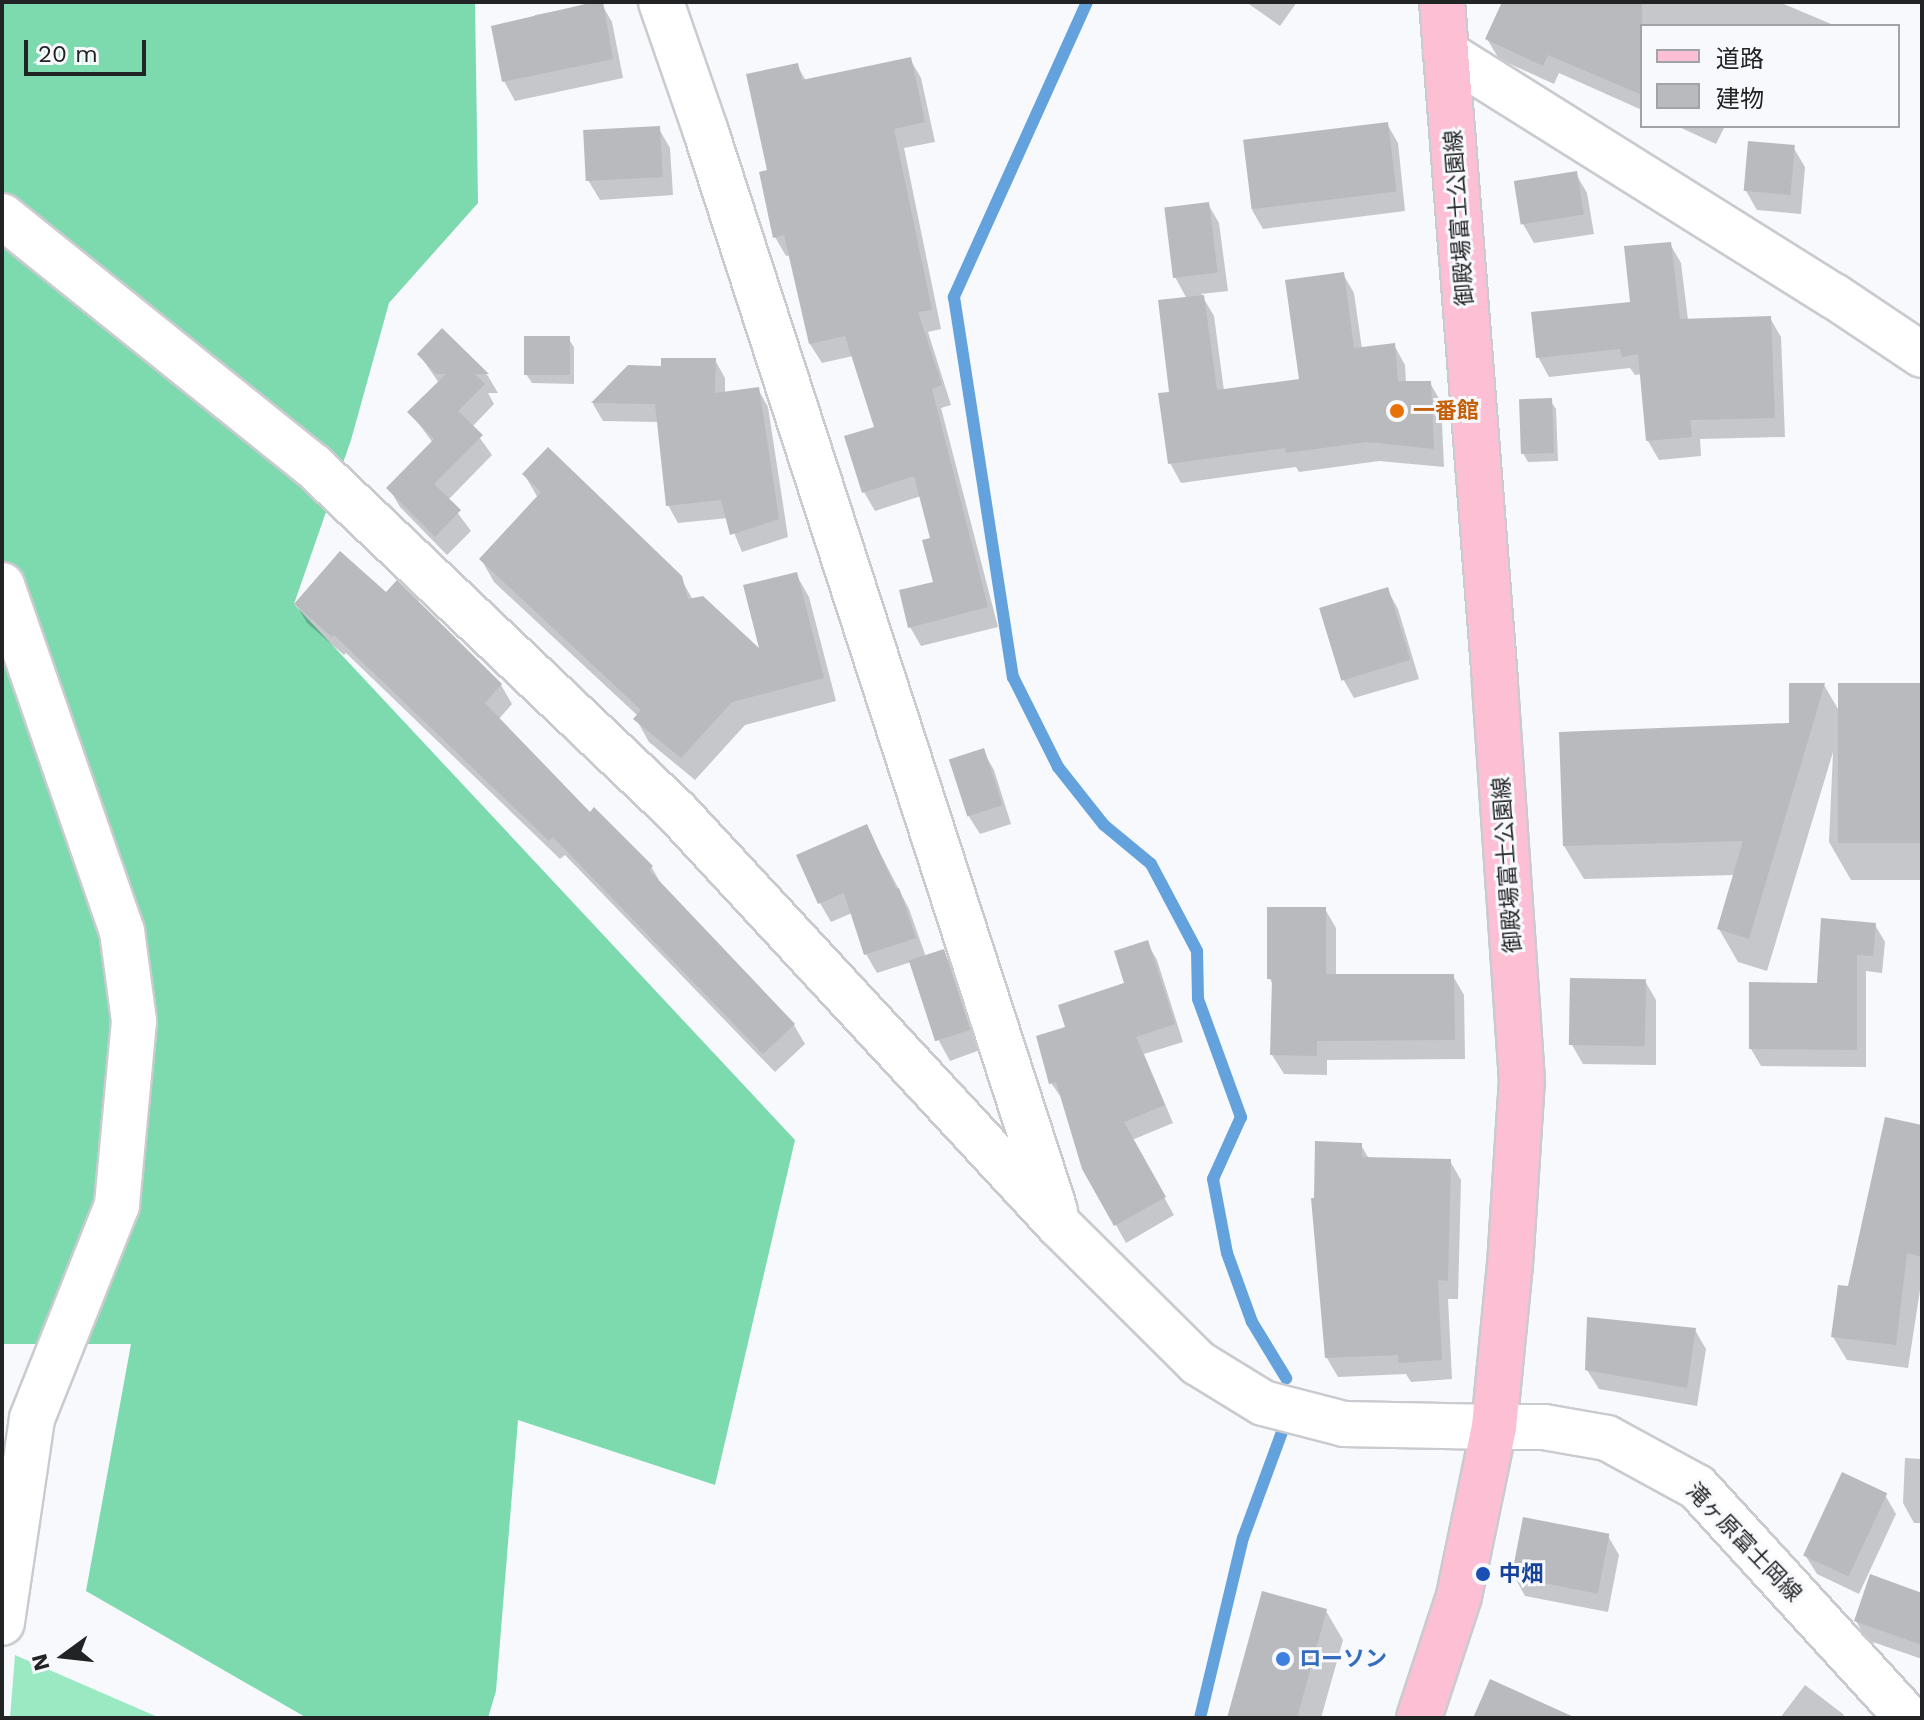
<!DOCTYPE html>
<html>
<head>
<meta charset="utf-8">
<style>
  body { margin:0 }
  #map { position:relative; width:1924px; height:1720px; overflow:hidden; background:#f7f9fd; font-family:"Work Sans","Noto Sans JP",sans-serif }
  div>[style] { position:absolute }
  .green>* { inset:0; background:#9be9c3 }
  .forest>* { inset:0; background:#7ddaaf }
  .shadow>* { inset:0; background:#0003 }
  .stream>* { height:12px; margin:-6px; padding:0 6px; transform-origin:6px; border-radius:6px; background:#63a2dd }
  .building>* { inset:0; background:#b9babe; transform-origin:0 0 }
  .roads { filter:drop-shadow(2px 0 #c9cbcf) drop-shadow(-2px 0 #c9cbcf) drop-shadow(0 2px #c9cbcf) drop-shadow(0 -2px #c9cbcf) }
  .minor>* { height:44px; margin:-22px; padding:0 22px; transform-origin:22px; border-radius:22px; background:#fff }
  .secondary>* { height:44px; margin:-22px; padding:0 22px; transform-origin:22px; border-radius:22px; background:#fff }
  .primary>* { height:44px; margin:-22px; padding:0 22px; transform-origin:22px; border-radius:22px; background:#fcbfd3 }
  .dots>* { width:22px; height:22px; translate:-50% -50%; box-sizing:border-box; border:4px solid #f7f9fd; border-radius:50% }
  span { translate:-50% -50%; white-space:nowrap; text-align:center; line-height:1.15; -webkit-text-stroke:6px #f7f9fd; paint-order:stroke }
  .street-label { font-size:22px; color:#222324 }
  .food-label { font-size:22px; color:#c56008; font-weight:700 }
  .left { translate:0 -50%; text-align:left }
  .transit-label { font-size:22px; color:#164399; font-weight:700 }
  .shop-label { font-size:22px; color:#366cbe; font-weight:700 }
  .frame { position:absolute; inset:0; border:4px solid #222324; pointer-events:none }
  .legend { position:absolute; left:1640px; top:24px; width:260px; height:104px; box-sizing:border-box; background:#f7f9fd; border:2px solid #a2a3a6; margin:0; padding:10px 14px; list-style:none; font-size:24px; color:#222324 }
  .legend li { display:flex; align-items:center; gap:16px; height:40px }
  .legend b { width:40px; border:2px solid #a2a3a6 }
  .north { position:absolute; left:24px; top:1616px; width:80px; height:80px; -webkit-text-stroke:6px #f7f9fd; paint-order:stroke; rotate:255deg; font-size:22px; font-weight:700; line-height:32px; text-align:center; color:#222324 }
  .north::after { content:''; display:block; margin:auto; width:28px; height:36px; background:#222324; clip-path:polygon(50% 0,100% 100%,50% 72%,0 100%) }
  .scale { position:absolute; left:24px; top:40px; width:122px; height:36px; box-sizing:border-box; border:4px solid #222324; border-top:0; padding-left:10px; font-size:24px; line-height:28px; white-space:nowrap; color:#222324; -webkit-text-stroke:6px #f7f9fd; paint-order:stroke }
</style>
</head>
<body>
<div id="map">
  <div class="green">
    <i style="clip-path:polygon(15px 1655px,160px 1718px,10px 1718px)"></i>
  </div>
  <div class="forest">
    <i style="clip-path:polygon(2px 2px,475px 2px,478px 203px,389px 303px,351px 440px,294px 604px,795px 1140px,715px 1485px,518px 1420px,496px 1691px,488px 1718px,307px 1718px,86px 1591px,131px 1344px,2px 1344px)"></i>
  </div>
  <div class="shadow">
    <i style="clip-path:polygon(1246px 2px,1297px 2px,1280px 26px)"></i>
    <i style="clip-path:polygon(1504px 2px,1779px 2px,1836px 26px,1642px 26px,1642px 110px,1559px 73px,1554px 84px,1499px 59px,1487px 39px)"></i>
    <i style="clip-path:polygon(601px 3px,612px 22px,623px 78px,515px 101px,504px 81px,535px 15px)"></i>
    <i style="clip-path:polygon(910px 59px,921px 78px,935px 142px,904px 148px,941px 329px,928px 332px,951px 405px,941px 408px,998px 627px,921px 646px,910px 627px,936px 583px,932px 539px,921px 496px,875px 511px,864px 492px,876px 428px,853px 356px,822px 363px,810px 344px,791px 255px,786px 256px,775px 237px,769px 172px,797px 65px,806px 81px)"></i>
    <i style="clip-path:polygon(1387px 124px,1398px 143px,1405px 211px,1263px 229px,1252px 210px)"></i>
    <i style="clip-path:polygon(1677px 126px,1725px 126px,1716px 144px)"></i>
    <i style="clip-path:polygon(659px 129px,670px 148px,673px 195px,600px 200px,588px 180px)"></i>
    <i style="clip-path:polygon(1793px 147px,1805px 167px,1801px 214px,1757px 210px,1746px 191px)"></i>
    <i style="clip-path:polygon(1576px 174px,1587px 193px,1594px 234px,1534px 243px,1523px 224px)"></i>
    <i style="clip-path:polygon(1208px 204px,1219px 223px,1228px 291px,1201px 294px,1214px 316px,1224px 391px,1301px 381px,1343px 274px,1354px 293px,1362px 349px,1394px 345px,1405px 365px,1406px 383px,1430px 383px,1441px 402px,1444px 467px,1379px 461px,1299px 472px,1296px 467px,1181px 483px,1170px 463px,1171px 394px,1187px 299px,1175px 277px)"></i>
    <i style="clip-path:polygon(1670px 244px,1681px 263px,1688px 320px,1770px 318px,1781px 337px,1785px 437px,1700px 439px,1701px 456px,1659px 460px,1648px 441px,1642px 374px,1635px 375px,1630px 368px,1549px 377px,1538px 357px,1632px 303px)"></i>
    <i style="clip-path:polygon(442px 331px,488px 376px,498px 393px,488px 393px,494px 404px,472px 427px,492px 455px,448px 500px,471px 531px,447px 555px,400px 507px,389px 488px,433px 443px,410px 412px,439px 383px,419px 354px)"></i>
    <i style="clip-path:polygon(568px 338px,574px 347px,574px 384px,532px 383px,526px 374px)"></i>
    <i style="clip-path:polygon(715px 360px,725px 378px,725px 394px,758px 389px,768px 407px,788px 537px,742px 552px,728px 518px,678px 523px,668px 505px,659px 422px,603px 421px,593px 404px,629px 367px,663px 368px)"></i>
    <i style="clip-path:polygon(1550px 400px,1556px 409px,1558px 461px,1528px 462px,1523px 453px)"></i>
    <i style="clip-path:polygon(524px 474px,680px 577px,693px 600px,763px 654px,796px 574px,809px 597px,836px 701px,745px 725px,695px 780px,649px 742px,636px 719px,638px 716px,494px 582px,481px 559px,538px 498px)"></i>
    <i style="clip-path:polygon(1387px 589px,1398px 609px,1419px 679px,1354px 698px,1343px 679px)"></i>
    <i style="clip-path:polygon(296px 604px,501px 685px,512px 704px,498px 720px,590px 815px,594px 810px,652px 868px,663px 887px,794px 1025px,805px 1044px,775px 1072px,565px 855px,560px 859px,346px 653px,344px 655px,307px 623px)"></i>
    <i style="clip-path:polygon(1824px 685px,1838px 709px,1922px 685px,1922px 880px,1851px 880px,1829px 842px,1833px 752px,1767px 971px,1738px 962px,1719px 929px,1735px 875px,1584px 879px,1564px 846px,1791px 725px)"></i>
    <i style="clip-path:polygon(983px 751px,994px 770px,1011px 824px,980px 834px,968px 815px)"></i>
    <i style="clip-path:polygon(866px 826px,909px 909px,926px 957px,943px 951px,954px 970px,980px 1050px,950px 1061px,939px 1041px,911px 962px,877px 973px,866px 954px,852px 913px,831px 922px,820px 903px,799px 856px)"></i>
    <i style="clip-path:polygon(1325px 909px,1336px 928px,1336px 976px,1453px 976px,1464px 995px,1465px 1059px,1327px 1060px,1327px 1075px,1284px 1074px,1272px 1055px,1274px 986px,1269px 978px)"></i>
    <i style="clip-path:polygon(1875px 925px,1885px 942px,1882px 973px,1866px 971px,1866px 1067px,1761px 1066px,1751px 1049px)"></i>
    <i style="clip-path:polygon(1147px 943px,1157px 960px,1183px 1042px,1144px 1054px,1173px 1123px,1132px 1140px,1174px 1215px,1126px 1243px,1084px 1168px,1063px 1100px,1051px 1083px,1068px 1028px,1127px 985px)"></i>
    <i style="clip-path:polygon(1645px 981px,1656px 1000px,1656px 1065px,1583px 1064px,1572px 1045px)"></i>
    <i style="clip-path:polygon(1922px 1127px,1922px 1277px,1908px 1368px,1847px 1360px,1833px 1337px,1849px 1288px)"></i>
    <i style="clip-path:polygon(1361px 1145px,1369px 1159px,1450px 1161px,1461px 1180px,1458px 1299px,1448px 1299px,1452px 1379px,1411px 1382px,1406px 1374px,1338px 1377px,1327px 1358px)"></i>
    <i style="clip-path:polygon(1695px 1330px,1706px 1349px,1697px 1406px,1599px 1389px,1587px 1370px)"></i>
    <i style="clip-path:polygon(1905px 1458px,1922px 1459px,1922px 1523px,1914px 1523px,1903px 1503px)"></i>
    <i style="clip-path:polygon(1885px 1495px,1896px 1514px,1859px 1594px,1817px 1574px,1805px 1555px)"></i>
    <i style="clip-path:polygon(1608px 1536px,1619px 1555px,1608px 1612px,1525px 1596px,1514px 1576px)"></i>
    <i style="clip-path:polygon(1922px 1595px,1922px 1659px,1867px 1640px,1856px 1621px)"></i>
    <i style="clip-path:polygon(1326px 1611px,1343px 1640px,1321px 1718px,1229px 1718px)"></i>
    <i style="clip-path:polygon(1805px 1685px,1843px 1714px,1845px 1718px,1780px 1718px)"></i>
  </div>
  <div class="stream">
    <i style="left:1087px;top:2px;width:324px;rotate:114.3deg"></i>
    <i style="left:954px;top:297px;width:385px;rotate:81.2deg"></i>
    <i style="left:1013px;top:677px;width:101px;rotate:63.4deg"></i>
    <i style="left:1058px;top:767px;width:74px;rotate:51.6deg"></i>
    <i style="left:1104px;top:825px;width:61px;rotate:39.7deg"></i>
    <i style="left:1151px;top:864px;width:98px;rotate:62.1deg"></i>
    <i style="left:1197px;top:951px;width:48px;rotate:88.8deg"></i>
    <i style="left:1198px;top:999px;width:126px;rotate:70deg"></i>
    <i style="left:1241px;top:1117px;width:68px;rotate:114.3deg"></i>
    <i style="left:1213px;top:1179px;width:75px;rotate:79.3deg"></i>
    <i style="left:1227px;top:1253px;width:73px;rotate:70.1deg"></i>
    <i style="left:1252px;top:1322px;width:66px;rotate:58.7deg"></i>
    <i style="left:1200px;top:1718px;width:185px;rotate:-76.6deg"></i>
    <i style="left:1243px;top:1538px;width:121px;rotate:-69.8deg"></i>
  </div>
  <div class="building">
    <i style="clip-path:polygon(594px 2px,603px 2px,613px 59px,502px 82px,491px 26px)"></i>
    <i style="clip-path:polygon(1502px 2px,1642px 2px,1642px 95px,1548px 55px,1543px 66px,1485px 39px)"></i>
    <i style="clip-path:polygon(911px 57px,925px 122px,894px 129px,932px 310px,918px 312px,942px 385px,932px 389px,988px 607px,908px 628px,899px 590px,933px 582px,922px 540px,930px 538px,914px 476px,862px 493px,844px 436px,874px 427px,845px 336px,809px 344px,784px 235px,773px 238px,759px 172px,767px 170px,746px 74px,798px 63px,802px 80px)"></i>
    <i style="left:1388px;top:122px;width:70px;height:146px;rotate:83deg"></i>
    <i style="left:660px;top:126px;width:51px;height:77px;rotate:87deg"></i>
    <i style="left:1748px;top:141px;width:47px;height:50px;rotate:5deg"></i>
    <i style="left:1577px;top:171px;width:44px;height:64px;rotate:81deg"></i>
    <i style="left:1209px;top:202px;width:71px;height:45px;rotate:83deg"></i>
    <i style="clip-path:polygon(1671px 242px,1680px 319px,1771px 316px,1775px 418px,1690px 420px,1692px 437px,1646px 441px,1638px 354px,1622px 357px,1620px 349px,1536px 358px,1531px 312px,1630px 302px,1624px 246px)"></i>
    <i style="clip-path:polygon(1344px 272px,1354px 348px,1395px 343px,1398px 381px,1431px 381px,1434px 449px,1367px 442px,1286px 453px,1285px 448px,1168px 464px,1158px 393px,1169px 392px,1158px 300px,1204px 295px,1217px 390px,1299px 379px,1285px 280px)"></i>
    <i style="clip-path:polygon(442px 328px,489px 374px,475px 374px,485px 384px,458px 411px,483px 435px,434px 484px,461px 510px,435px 537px,386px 488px,434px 439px,407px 412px,446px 374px,436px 374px,417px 354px)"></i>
    <i style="left:524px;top:336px;width:46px;height:39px"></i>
    <i style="clip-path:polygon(661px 358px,716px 358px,715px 393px,759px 387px,779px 519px,730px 535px,721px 500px,666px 506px,655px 404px,591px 403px,628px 365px,661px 366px)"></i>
    <i style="left:1552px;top:398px;width:55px;height:33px;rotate:88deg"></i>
    <i style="clip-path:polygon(548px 447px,682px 576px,688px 599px,703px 596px,759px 648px,743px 585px,797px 572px,824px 678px,732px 702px,681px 758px,633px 719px,641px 710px,479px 559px,541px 492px,522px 474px)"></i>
    <i style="clip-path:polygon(340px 551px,386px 592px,397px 580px,502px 684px,485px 703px,590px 812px,594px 807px,653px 866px,649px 870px,795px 1024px,763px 1054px,553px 837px,549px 841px,334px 635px,332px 637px,294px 604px)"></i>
    <i style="left:1388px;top:587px;width:76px;height:72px;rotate:73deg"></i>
    <i style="clip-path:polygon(1789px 683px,1825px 683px,1749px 939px,1717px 929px,1743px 841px,1563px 846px,1559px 732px,1789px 723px)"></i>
    <i style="left:1838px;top:683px;width:84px;height:160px"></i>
    <i style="left:984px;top:748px;width:60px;height:37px;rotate:72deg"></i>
    <i style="clip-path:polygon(867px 824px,896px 889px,899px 888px,916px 938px,864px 955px,844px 893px,818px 904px,796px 855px)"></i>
    <i style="clip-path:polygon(1267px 907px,1326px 907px,1326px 974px,1454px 974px,1455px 1040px,1317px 1041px,1317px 1056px,1270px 1055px,1272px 979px,1267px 979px)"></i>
    <i style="clip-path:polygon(1821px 918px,1876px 923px,1873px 956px,1857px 955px,1857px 1050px,1749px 1049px,1749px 982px,1817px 983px)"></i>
    <i style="clip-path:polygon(1148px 940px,1175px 1024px,1136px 1037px,1165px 1105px,1124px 1122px,1166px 1197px,1114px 1226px,1082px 1169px,1056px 1082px,1049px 1084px,1036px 1036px,1065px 1027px,1058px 1005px,1124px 983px,1114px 951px)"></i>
    <i style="left:944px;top:949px;width:85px;height:37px;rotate:72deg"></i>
    <i style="left:1570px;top:978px;width:76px;height:67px;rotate:1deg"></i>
    <i style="clip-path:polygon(1885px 1117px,1922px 1125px,1922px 1257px,1907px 1253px,1896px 1345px,1831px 1337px,1838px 1285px,1848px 1286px)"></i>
    <i style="clip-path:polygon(1315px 1141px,1362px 1143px,1362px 1157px,1451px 1159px,1448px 1281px,1438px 1280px,1442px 1360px,1398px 1363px,1398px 1355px,1325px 1358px,1311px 1198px,1314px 1198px)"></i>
    <i style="clip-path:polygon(1587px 1317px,1696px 1328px,1687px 1388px,1585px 1370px)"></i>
    <i style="left:1842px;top:1472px;width:50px;height:92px;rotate:25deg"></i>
    <i style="left:1523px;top:1517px;width:88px;height:61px;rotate:11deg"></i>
    <i style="clip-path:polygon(1870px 1574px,1922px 1593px,1922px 1645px,1854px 1621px)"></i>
    <i style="clip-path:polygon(1262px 1591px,1327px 1609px,1297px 1718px,1227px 1718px)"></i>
    <i style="clip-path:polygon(1490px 1679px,1576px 1718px,1473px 1718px)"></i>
  </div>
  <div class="roads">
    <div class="minor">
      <i style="left:661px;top:2px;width:134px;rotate:70.9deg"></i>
      <i style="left:705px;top:129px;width:1137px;rotate:72.07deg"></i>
      <i style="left:1446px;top:53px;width:458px;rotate:32.1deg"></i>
      <i style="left:1834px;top:296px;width:106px;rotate:33.8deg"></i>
      <i style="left:2px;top:216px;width:398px;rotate:38.8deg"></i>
      <i style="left:312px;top:465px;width:502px;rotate:43.55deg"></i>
      <i style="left:676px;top:811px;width:564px;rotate:47.23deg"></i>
      <i style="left:1059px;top:1225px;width:196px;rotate:44.8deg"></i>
      <i style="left:1198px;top:1363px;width:76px;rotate:31.6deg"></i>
      <i style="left:1263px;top:1403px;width:84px;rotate:14.5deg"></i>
      <i style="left:1344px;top:1424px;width:150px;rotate:1.1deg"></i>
      <i style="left:2px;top:585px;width:366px;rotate:70.9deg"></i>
      <i style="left:122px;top:931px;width:91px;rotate:82.4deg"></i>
      <i style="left:134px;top:1021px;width:185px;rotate:95.3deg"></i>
      <i style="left:117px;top:1205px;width:230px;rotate:111.7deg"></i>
      <i style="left:32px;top:1419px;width:206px;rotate:98.4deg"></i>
    </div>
    <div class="secondary">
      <i style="left:1494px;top:1427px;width:50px"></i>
      <i style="left:1544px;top:1427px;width:64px;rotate:9.9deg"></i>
      <i style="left:1607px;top:1438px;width:102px;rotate:28.6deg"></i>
      <i style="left:1697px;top:1487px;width:313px;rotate:47.6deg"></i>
    </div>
    <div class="primary">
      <i style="left:1419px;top:1718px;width:128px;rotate:-71.8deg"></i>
      <i style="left:1459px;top:1596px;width:173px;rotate:-78.3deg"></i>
      <i style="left:1494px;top:1427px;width:163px;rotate:-84.4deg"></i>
      <i style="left:1510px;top:1265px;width:184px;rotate:-86.3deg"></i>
      <i style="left:1522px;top:1081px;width:401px;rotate:-93.9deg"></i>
      <i style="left:1495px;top:681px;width:681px;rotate:-94.46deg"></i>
    </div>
  </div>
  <div class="dots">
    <i style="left:1397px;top:411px;background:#e8710a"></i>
    <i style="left:1483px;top:1574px;background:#1a4fb4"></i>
    <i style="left:1283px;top:1659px;background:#3f7fe0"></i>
  </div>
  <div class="street-label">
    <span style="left:1459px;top:218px;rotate:-94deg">御殿場富士公園線</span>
    <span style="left:1507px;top:865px;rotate:-94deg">御殿場富士公園線</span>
    <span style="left:1744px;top:1542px;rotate:46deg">滝ヶ原富士岡線</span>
  </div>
  <div class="food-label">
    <span class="left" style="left:1413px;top:411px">一番館</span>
  </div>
  <div class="transit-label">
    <span class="left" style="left:1499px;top:1574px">中畑</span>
  </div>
  <div class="shop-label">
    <span class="left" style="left:1299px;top:1659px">ローソン</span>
  </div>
  <div class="frame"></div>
  <ul class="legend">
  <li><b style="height:10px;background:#fcbfd3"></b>道路</li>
  <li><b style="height:22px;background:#b9babe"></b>建物</li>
  </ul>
  <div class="north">N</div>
  <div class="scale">20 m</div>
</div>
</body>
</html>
